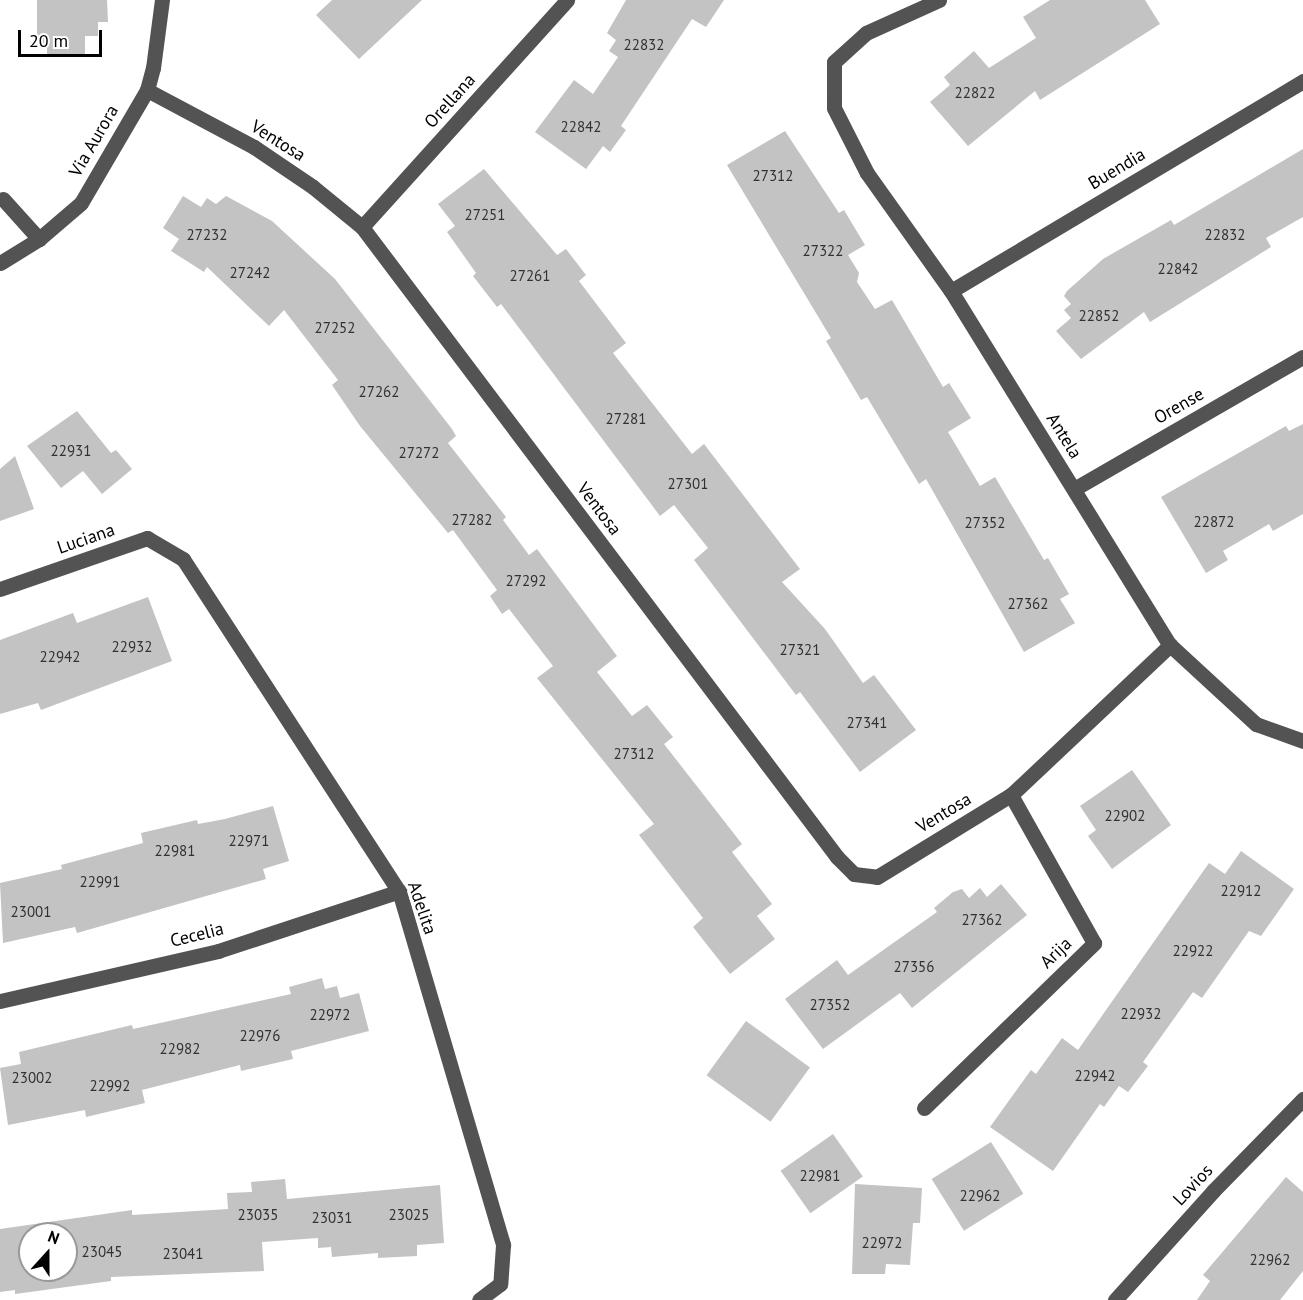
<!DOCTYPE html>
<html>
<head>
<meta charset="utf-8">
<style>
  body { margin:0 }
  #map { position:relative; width:1303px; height:1300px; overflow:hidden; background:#fff; font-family:"PT Sans",sans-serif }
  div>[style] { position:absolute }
  .building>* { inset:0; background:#c3c3c3; transform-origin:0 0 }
  .minor>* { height:15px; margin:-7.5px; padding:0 7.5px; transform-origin:7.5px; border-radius:7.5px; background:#535353 }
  span { translate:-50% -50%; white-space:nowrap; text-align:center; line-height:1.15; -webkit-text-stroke:6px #fff; paint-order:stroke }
  .number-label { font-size:15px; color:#313131 }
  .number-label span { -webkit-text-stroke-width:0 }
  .street-label { font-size:18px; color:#000 }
  .north { position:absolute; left:18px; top:1222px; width:60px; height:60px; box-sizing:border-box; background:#fff; border:2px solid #999; border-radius:50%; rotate:21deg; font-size:16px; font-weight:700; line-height:24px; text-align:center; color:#000 }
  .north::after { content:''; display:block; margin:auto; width:21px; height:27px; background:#000; clip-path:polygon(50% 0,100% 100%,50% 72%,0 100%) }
  .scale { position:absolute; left:18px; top:30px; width:84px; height:27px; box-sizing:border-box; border:3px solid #000; border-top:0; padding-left:8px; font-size:18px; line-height:21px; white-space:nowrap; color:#000; -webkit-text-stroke:4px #fff; paint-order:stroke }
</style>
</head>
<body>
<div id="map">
  <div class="building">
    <i style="clip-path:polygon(37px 0,107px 0,108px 22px,98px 22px,98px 36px,85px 36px,85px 55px,47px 55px,47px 46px,37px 39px)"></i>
    <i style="clip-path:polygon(332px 0,422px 0,359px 59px,316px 15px)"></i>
    <i style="clip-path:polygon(626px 0,724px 0,706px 27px,692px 19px,621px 126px,626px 130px,610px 152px,603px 146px,586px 169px,535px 132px,574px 80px,593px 94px,618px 57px,609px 51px,616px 40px,607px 33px)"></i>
    <i style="clip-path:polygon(1050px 0,1145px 0,1160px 24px,1040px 100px,1035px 91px,968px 146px,930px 102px,950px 85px,944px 77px,974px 51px,989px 68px,1036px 38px,1023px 17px)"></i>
    <i style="clip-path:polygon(785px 131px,839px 213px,844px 210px,865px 245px,848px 255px,859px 273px,857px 282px,875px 309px,892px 300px,943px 387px,949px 383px,971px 418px,948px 432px,980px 486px,995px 477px,1044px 560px,1048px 558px,1069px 594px,1060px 599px,1075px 623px,1024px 652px,926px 479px,919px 484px,867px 397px,861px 400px,826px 341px,831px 338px,727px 165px)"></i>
    <i style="clip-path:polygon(1303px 149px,1303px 217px,1266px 238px,1271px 247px,1150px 322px,1144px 312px,1081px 359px,1056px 331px,1071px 318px,1064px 310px,1071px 304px,1064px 296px,1067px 291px,1103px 259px,1171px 220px,1174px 225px)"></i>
    <i style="clip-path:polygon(484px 169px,557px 255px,566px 249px,586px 275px,579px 281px,626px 343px,613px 353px,692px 454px,704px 444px,800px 569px,782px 582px,825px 629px,863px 683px,874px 675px,916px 730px,860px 772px,800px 692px,796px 695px,694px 560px,708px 548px,674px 505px,660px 516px,501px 304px,497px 307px,473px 276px,476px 273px,447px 232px,455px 226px,438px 204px)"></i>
    <i style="clip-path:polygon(183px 196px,201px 207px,207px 198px,216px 204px,226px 196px,272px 221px,335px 279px,452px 429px,456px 436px,448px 443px,506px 517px,503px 520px,529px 555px,537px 549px,617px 656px,597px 672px,632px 716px,647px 705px,668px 731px,673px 737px,664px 744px,742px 844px,732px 852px,772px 904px,757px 916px,775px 939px,730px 974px,693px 927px,703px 918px,639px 835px,654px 824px,537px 678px,553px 666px,509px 609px,502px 614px,490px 596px,497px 590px,453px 530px,448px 533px,360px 426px,332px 385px,338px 380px,284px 310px,269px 326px,207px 267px,204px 272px,171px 251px,179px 239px,163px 228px)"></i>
    <i style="clip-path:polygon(77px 411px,111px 453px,116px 450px,132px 469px,102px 494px,83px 471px,61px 488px,27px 446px)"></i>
    <i style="clip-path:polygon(1303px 424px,1303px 514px,1273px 531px,1269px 524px,1223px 551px,1228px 560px,1206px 573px,1161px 497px,1286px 426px,1289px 431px)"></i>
    <i style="clip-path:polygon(15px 456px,34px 509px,0 521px,0 469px)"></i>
    <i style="clip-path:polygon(148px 597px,172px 661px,41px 710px,38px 703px,0 714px,0 640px,73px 613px,77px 623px)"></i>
    <i style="clip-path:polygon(1132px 770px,1171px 825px,1112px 869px,1088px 836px,1096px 830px,1080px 806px)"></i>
    <i style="clip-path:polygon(273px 806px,289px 861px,263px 869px,266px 879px,77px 933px,75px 927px,3px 943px,0 883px,62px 869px,61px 865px,143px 843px,141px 833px,197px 820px,198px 824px,225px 819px)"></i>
    <i style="clip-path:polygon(1241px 851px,1294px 889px,1261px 936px,1249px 931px,1202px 998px,1193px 992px,1143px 1062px,1148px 1066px,1128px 1092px,1119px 1086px,1104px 1107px,1100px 1104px,1053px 1171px,990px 1127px,1031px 1070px,1036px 1074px,1062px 1038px,1078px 1050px,1209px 863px,1225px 874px)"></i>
    <i style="clip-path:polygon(1001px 884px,1027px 915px,912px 1008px,900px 993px,823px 1049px,785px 999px,837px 960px,848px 975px,937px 912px,934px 908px,953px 892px,962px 889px,969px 898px,980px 888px,987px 897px)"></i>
    <i style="clip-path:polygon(322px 978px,325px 989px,337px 986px,340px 998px,359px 993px,369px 1031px,291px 1051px,293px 1059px,241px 1071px,240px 1065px,142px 1090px,145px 1103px,86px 1117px,85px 1110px,8px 1125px,0 1068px,21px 1064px,19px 1052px,132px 1025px,133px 1029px,291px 994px,289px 987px)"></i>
    <i style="left:746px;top:1021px;width:79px;height:67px;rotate:36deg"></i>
    <i style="left:833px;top:1134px;width:52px;height:64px;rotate:55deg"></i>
    <i style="left:991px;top:1142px;width:61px;height:70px;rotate:58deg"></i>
    <i style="clip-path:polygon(1286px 1177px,1303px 1192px,1303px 1271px,1280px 1300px,1197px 1300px,1210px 1281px,1203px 1275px)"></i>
    <i style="clip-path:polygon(evenodd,285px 1179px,287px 1199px,440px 1185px,444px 1243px,417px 1245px,417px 1256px,378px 1258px,378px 1253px,332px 1257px,331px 1247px,318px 1248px,318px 1238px,262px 1242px,264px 1271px,111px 1277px,111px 1281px,15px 1294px,15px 1290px,0 1292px,0 1229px,132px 1210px,132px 1215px,228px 1209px,227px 1193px,252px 1192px,251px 1182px,285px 1179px,30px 1234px,66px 1234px,66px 1270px,30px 1270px,30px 1234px)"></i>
    <i style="clip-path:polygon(855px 1184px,922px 1188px,920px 1223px,913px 1223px,910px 1265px,886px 1264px,885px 1274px,852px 1274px)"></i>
  </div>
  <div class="minor">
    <i style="left:939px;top:0;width:80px;rotate:155.7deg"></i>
    <i style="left:866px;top:33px;width:43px;rotate:137.8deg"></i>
    <i style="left:834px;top:62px;width:46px;rotate:90deg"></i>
    <i style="left:834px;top:108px;width:73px;rotate:63.1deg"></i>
    <i style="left:867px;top:173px;width:145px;rotate:54.6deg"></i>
    <i style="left:951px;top:291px;width:416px;rotate:58.3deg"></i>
    <i style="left:1170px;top:645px;width:117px;rotate:42.6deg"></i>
    <i style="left:1256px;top:724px;width:50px;rotate:19.9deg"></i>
    <i style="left:147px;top:90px;width:121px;rotate:28deg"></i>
    <i style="left:254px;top:147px;width:71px;rotate:34.1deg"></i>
    <i style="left:313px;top:187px;width:63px;rotate:39.2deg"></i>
    <i style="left:362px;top:227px;width:789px;rotate:52.98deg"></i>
    <i style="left:837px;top:857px;width:24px;rotate:45deg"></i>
    <i style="left:854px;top:874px;width:23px;rotate:7deg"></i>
    <i style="left:877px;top:877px;width:157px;rotate:-31.5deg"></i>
    <i style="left:1011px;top:795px;width:219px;rotate:-43.3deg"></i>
    <i style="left:3px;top:199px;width:54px;rotate:48deg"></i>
    <i style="left:362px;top:227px;width:306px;rotate:-47.9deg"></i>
    <i style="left:0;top:263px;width:46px;rotate:-31.6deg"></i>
    <i style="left:39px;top:239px;width:55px;rotate:-40.6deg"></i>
    <i style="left:81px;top:203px;width:131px;rotate:-59.7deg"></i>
    <i style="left:147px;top:90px;width:23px;rotate:-75deg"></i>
    <i style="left:153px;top:68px;width:69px;rotate:-82.5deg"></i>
    <i style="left:951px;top:291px;width:410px;rotate:-30.8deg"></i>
    <i style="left:1074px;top:489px;width:264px;rotate:-30deg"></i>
    <i style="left:0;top:589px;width:156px;rotate:-19.1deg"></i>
    <i style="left:147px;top:538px;width:42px;rotate:30.3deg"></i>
    <i style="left:183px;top:559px;width:396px;rotate:57deg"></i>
    <i style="left:399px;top:891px;width:369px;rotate:73.6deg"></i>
    <i style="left:503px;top:1245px;width:39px;rotate:94deg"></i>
    <i style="left:500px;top:1284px;width:26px;rotate:143deg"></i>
    <i style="left:0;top:1001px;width:224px;rotate:-12.9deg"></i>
    <i style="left:218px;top:951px;width:191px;rotate:-18.3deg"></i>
    <i style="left:924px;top:1108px;width:237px;rotate:-44.1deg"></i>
    <i style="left:1094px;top:943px;width:170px;rotate:-119.3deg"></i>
    <i style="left:1115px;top:1300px;width:147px;rotate:-48deg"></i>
    <i style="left:1213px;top:1191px;width:129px;rotate:-45.6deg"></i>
  </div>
  <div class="number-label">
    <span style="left:644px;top:45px">22832</span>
    <span style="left:975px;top:93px">22822</span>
    <span style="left:581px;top:127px">22842</span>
    <span style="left:773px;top:176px">27312</span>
    <span style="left:485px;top:215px">27251</span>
    <span style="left:207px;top:235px">27232</span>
    <span style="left:1225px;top:235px">22832</span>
    <span style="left:823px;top:251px">27322</span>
    <span style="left:1178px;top:269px">22842</span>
    <span style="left:250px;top:273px">27242</span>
    <span style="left:530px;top:276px">27261</span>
    <span style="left:1099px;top:316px">22852</span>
    <span style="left:335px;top:328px">27252</span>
    <span style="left:379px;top:392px">27262</span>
    <span style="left:626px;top:419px">27281</span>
    <span style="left:71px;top:451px">22931</span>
    <span style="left:419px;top:453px">27272</span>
    <span style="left:688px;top:484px">27301</span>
    <span style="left:472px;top:520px">27282</span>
    <span style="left:1214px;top:522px">22872</span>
    <span style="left:985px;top:523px">27352</span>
    <span style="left:526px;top:581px">27292</span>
    <span style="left:1028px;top:604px">27362</span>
    <span style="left:132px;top:647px">22932</span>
    <span style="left:800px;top:650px">27321</span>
    <span style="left:60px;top:657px">22942</span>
    <span style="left:867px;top:723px">27341</span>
    <span style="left:634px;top:754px">27312</span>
    <span style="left:1125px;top:816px">22902</span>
    <span style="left:249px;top:841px">22971</span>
    <span style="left:175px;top:851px">22981</span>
    <span style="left:100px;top:882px">22991</span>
    <span style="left:1241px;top:891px">22912</span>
    <span style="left:31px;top:912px">23001</span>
    <span style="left:982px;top:920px">27362</span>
    <span style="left:1193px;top:951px">22922</span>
    <span style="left:914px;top:967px">27356</span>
    <span style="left:830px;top:1005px">27352</span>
    <span style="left:1141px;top:1014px">22932</span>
    <span style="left:330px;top:1015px">22972</span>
    <span style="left:260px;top:1036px">22976</span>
    <span style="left:180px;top:1049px">22982</span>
    <span style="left:1095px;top:1076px">22942</span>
    <span style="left:32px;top:1078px">23002</span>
    <span style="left:110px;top:1086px">22992</span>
    <span style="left:820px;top:1176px">22981</span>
    <span style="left:980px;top:1196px">22962</span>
    <span style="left:258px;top:1215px">23035</span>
    <span style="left:409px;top:1215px">23025</span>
    <span style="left:332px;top:1218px">23031</span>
    <span style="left:882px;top:1243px">22972</span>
    <span style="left:102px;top:1252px">23045</span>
    <span style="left:183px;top:1254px">23041</span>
    <span style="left:1270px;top:1260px">22962</span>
  </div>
  <div class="street-label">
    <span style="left:450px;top:101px;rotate:-48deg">Orellana</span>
    <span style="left:94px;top:141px;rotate:-60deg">Via Aurora</span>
    <span style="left:278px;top:141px;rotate:32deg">Ventosa</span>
    <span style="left:1117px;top:169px;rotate:-31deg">Buendia</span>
    <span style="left:1179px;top:406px;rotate:-30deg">Orense</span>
    <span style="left:1064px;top:436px;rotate:58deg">Antela</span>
    <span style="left:599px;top:509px;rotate:53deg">Ventosa</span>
    <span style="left:86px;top:539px;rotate:-19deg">Luciana</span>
    <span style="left:944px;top:813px;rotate:-31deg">Ventosa</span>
    <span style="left:422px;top:908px;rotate:71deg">Adelita</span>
    <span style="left:197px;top:935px;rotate:-14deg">Cecelia</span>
    <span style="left:1056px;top:953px;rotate:-44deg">Arija</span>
    <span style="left:1193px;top:1185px;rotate:-47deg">Lovios</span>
  </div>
  <div class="north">N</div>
  <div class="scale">20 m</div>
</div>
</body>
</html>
